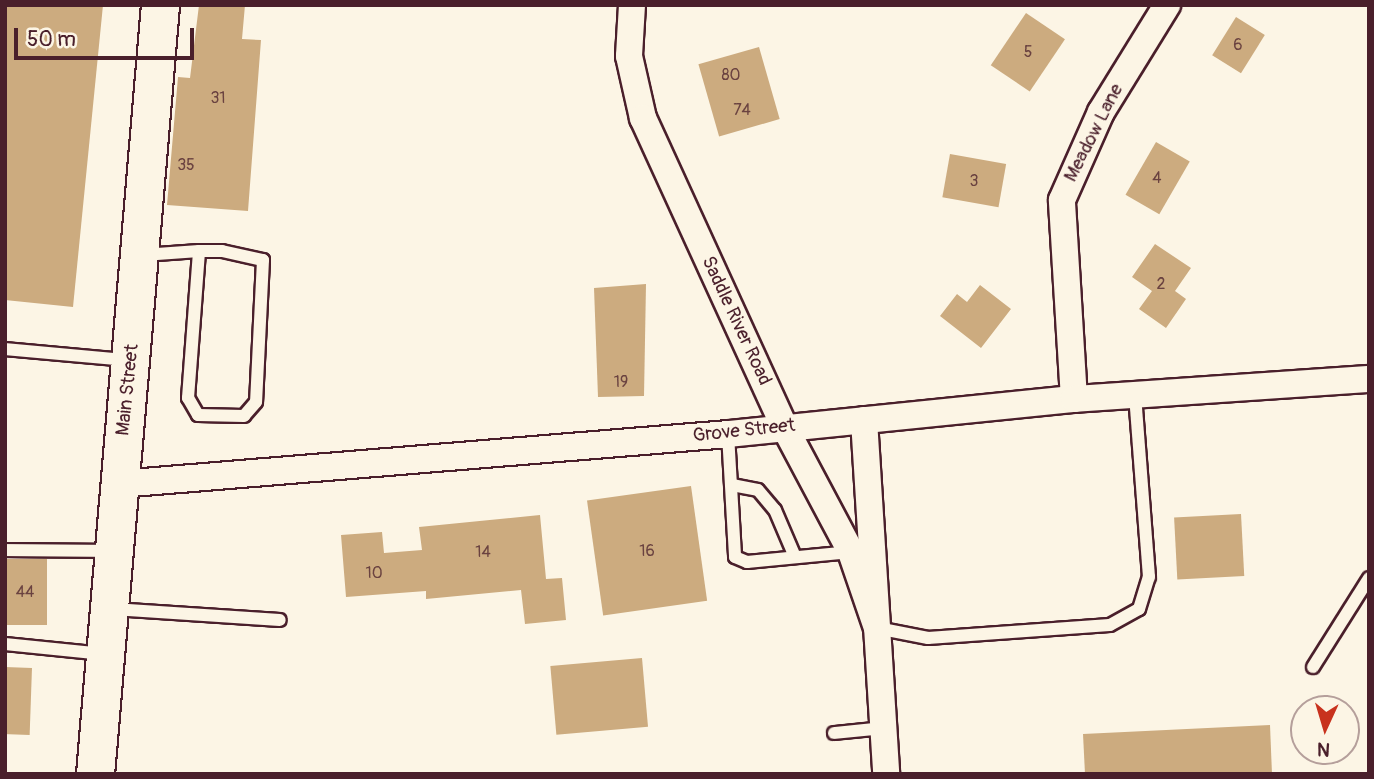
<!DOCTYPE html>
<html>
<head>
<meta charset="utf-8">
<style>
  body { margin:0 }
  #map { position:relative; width:1374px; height:779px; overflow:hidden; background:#fcf5e5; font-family:Pangolin,sans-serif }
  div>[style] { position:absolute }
  .building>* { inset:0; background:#ccab7f; transform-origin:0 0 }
  .roads { filter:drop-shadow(2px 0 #4a1f2b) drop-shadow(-2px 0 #4a1f2b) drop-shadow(0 2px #4a1f2b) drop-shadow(0 -2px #4a1f2b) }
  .service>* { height:12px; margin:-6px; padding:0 6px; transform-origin:6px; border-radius:6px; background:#fcf5e5 }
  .minor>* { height:26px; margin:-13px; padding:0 13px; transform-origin:13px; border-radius:13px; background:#fcf5e5 }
  .secondary>* { height:37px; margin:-18.5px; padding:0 18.5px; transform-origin:18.5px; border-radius:18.5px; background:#fcf5e5 }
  span { translate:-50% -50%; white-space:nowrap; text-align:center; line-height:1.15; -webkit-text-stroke:5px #fcf5e5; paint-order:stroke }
  .number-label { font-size:16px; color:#6a4240 }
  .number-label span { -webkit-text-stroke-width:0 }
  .street-label { font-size:19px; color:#4a1f2b }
  .frame { position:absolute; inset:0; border:7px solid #4a1f2b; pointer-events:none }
  .north { position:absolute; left:1290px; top:695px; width:70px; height:70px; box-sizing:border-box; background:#fcf5e5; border:2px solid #b59f9b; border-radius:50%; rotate:184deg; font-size:19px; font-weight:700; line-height:28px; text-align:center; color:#4a1f2b }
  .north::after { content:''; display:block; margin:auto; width:24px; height:32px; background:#c8321e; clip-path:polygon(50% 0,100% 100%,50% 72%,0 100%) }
  .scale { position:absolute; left:14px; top:28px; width:180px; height:32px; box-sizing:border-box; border:4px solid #4a1f2b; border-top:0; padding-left:9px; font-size:21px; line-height:24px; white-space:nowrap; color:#4a1f2b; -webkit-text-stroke:5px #fcf5e5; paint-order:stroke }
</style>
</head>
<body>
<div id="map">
  <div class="building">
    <i style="clip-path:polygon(5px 5px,103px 5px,73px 307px,5px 300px)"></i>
    <i style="clip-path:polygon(199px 5px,245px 5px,242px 39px,261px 40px,248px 211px,167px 205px,178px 77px,190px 78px)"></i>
    <i style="left:1026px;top:13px;width:47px;height:63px;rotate:34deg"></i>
    <i style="left:1236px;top:17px;width:34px;height:45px;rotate:32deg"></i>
    <i style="left:759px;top:47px;width:75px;height:63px;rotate:74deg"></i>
    <i style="left:1156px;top:142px;width:39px;height:61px;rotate:30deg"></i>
    <i style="left:950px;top:154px;width:57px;height:44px;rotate:10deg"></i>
    <i style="clip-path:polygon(1155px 244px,1191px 268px,1175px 291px,1186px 299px,1166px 328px,1139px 309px,1152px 291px,1132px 277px)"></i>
    <i style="clip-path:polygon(646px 284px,644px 396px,598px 397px,594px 288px)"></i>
    <i style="clip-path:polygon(980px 285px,1011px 309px,981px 348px,940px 316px,957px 294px,967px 302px)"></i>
    <i style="left:691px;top:486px;width:116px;height:105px;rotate:82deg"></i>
    <i style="left:1241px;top:514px;width:62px;height:67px;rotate:87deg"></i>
    <i style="clip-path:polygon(540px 515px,546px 579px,562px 578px,566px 620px,525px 624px,521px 590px,426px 599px,426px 591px,346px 597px,341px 535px,382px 532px,384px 553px,422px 550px,419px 527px)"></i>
    <i style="left:5px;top:559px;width:42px;height:66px"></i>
    <i style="left:642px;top:658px;width:69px;height:92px;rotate:85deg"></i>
    <i style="left:5px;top:667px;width:27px;height:67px;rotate:2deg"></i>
    <i style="clip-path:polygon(1270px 725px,1272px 774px,1085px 774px,1083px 734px)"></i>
  </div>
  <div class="roads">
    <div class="service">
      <i style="left:143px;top:255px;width:56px;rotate:-4.1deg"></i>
      <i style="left:199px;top:251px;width:23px"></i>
      <i style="left:222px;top:251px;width:42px;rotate:12.4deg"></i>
      <i style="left:263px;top:260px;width:142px;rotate:92.8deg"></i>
      <i style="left:256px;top:402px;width:18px;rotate:131deg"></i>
      <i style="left:244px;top:416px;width:46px;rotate:-178.8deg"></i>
      <i style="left:198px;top:415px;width:20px;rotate:-120deg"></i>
      <i style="left:188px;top:398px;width:147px;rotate:-85.7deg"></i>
      <i style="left:5px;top:349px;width:122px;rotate:5.2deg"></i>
      <i style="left:728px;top:434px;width:123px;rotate:86.7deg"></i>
      <i style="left:735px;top:557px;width:13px;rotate:23deg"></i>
      <i style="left:747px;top:562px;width:104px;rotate:-5.5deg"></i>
      <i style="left:732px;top:485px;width:26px;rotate:11deg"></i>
      <i style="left:758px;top:490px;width:26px;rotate:50deg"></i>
      <i style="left:775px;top:510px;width:51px;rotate:66.9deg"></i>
      <i style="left:5px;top:550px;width:108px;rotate:0.5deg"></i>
      <i style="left:113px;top:609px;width:167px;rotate:3.8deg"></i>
      <i style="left:877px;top:628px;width:52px;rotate:11.1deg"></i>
      <i style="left:928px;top:638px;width:182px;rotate:-4.1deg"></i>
      <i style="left:1110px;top:625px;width:33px;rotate:-29deg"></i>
      <i style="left:1139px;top:609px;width:34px;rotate:-73deg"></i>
      <i style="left:1149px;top:577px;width:183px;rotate:-94.4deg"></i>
      <i style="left:5px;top:644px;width:99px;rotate:5.8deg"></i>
      <i style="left:1313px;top:667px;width:105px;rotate:-57.8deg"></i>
      <i style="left:834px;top:733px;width:49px;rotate:-5.8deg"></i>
    </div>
    <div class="minor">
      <i style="left:632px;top:5px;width:51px;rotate:93.4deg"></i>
      <i style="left:629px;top:56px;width:64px;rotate:77.3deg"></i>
      <i style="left:643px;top:118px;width:339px;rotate:65.4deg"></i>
      <i style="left:784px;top:426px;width:143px;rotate:62deg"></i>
      <i style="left:851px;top:552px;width:80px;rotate:71.1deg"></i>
      <i style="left:1074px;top:399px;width:199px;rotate:-93.5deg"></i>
      <i style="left:1062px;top:200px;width:96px;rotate:-66.1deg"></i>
      <i style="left:1101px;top:112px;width:126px;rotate:-58.3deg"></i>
      <i style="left:864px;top:420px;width:355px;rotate:86.4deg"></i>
      <i style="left:119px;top:484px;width:611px;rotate:-4.69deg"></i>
      <i style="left:728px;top:434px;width:348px;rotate:-5.8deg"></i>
      <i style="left:1074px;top:399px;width:296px;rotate:-3.9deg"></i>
    </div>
    <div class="secondary">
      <i style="left:95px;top:774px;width:772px;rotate:-85.17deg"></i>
    </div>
  </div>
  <div class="number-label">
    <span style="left:1238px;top:45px">6</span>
    <span style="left:1028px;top:52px">5</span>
    <span style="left:731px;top:75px">80</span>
    <span style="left:218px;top:98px">31</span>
    <span style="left:742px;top:110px">74</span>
    <span style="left:186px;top:165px">35</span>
    <span style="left:1157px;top:178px">4</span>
    <span style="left:974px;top:181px">3</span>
    <span style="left:1161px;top:284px">2</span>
    <span style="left:621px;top:382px">19</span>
    <span style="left:647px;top:551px">16</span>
    <span style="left:483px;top:552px">14</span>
    <span style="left:374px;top:573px">10</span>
    <span style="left:25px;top:592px">44</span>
  </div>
  <div class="street-label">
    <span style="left:1094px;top:133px;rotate:-63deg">Meadow Lane</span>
    <span style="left:736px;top:321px;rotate:65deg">Saddle River Road</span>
    <span style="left:128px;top:390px;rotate:-84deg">Main Street</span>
    <span style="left:744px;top:431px;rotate:-6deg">Grove Street</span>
  </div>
  <div class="frame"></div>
  <div class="north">N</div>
  <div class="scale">50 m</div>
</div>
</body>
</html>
